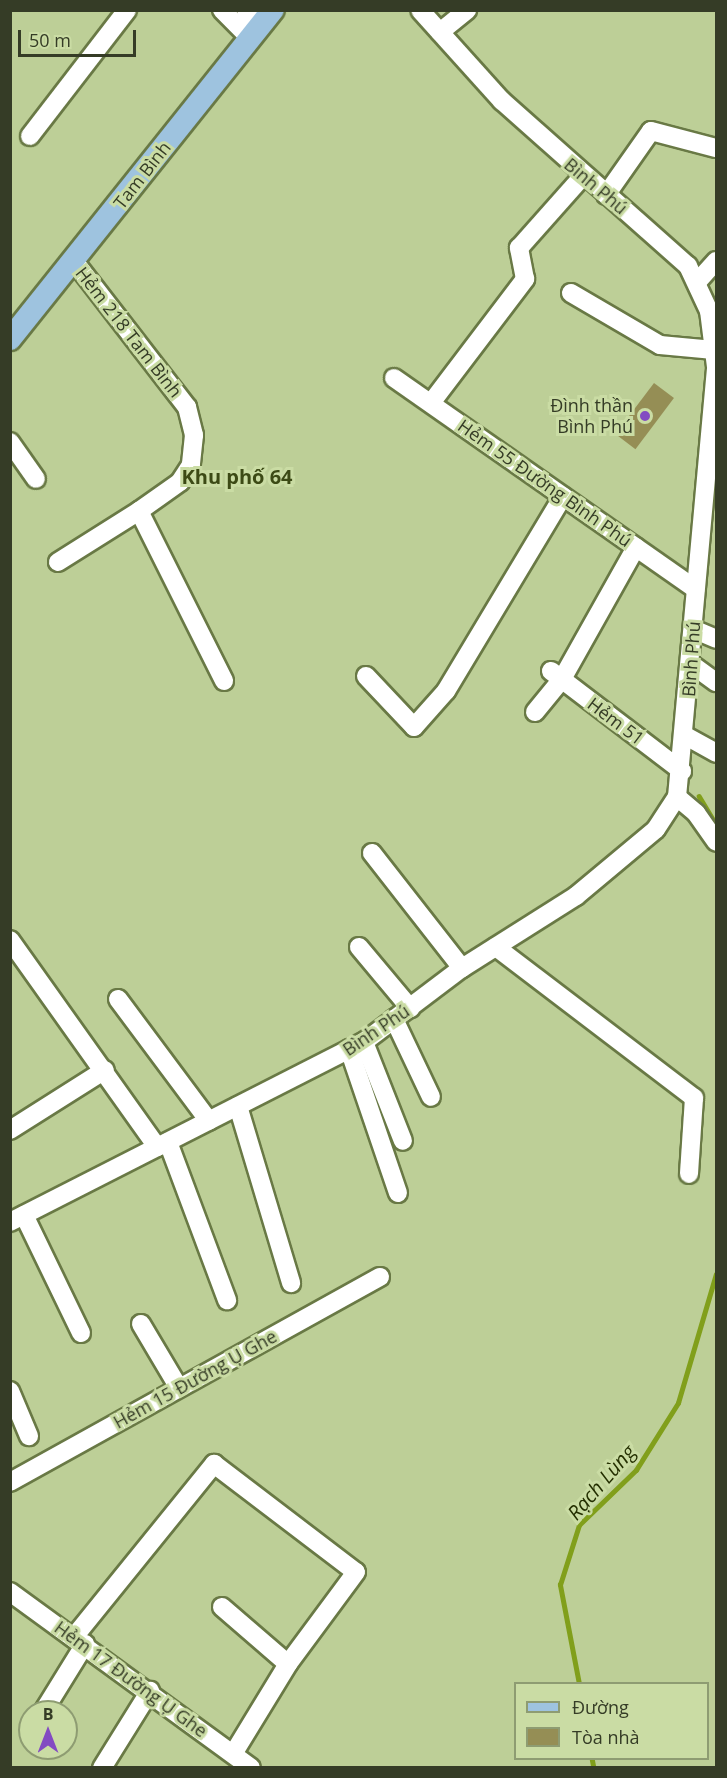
<!DOCTYPE html>
<html>
<head>
<meta charset="utf-8">
<style>
  body { margin:0 }
  #map { position:relative; width:727px; height:1778px; overflow:hidden; background:#bdcf97; font-family:"Open Sans",sans-serif }
  div>[style] { position:absolute }
  .stream>* { height:4.5px; margin:-2.25px; padding:0 2.25px; transform-origin:2.25px; border-radius:2.25px; background:#819f1b }
  .building>* { inset:0; background:#958e55; transform-origin:0 0 }
  .roads { filter:drop-shadow(2px 0 #697945) drop-shadow(-2px 0 #697945) drop-shadow(0 2px #697945) drop-shadow(0 -2px #697945) }
  .minor>* { height:18px; margin:-9px; padding:0 9px; transform-origin:9px; border-radius:9px; background:#fff }
  .major>* { height:22px; margin:-11px; padding:0 11px; transform-origin:11px; border-radius:11px; background:#9ec3df }
  .dots>* { width:16px; height:16px; translate:-50% -50%; box-sizing:border-box; border:3px solid #cadca4; border-radius:50% }
  span { translate:-50% -50%; white-space:nowrap; text-align:center; line-height:1.15; -webkit-text-stroke:6px #cadca4; paint-order:stroke }
  .street-label { font-size:18px; color:#353c26 }
  .poi-label { font-size:18px; color:#353c26 }
  .right { translate:-100% -50%; text-align:right }
  .neighbourhood-label { font-size:20px; color:#3c4a15; font-weight:700 }
  .water-label { font-size:20px; color:#242f00; font-style:italic }
  .frame { position:absolute; inset:0; border:12px solid #353c26; pointer-events:none }
  .legend { position:absolute; left:514px; top:1682px; width:195px; height:78px; box-sizing:border-box; background:#cadca4; border:2px solid #8e9c72; margin:0; padding:8px 10px; list-style:none; font-size:18px; color:#353c26 }
  .legend li { display:flex; align-items:center; gap:12px; height:30px }
  .legend b { width:30px; border:2px solid #8e9c72 }
  .north { position:absolute; left:18px; top:1700px; width:60px; height:60px; box-sizing:border-box; background:#cadca4; border:2px solid #8e9c72; border-radius:50%; rotate:0deg; font-size:16px; font-weight:700; line-height:24px; text-align:center; color:#353c26 }
  .north::after { content:''; display:block; margin:auto; width:21px; height:27px; background:#834bc2; clip-path:polygon(50% 0,100% 100%,50% 72%,0 100%) }
  .scale { position:absolute; left:18px; top:30px; width:118px; height:27px; box-sizing:border-box; border:3px solid #353c26; border-top:0; padding-left:8px; font-size:18px; line-height:21px; white-space:nowrap; color:#353c26; -webkit-text-stroke:4px #cadca4; paint-order:stroke }
</style>
</head>
<body>
<div id="map">
  <div class="stream">
    <i style="left:699px;top:796px;width:33px;rotate:59deg"></i>
    <i style="left:579px;top:1684px;width:101px;rotate:-100.9deg"></i>
    <i style="left:560px;top:1585px;width:63px;rotate:-72.4deg"></i>
    <i style="left:579px;top:1525px;width:79px;rotate:-44deg"></i>
    <i style="left:636px;top:1470px;width:79px;rotate:-57.9deg"></i>
    <i style="left:678px;top:1403px;width:134px;rotate:-73.6deg"></i>
    <i style="left:592px;top:1758px;width:10px;rotate:79deg"></i>
  </div>
  <div class="building">
    <i style="left:654px;top:383px;width:25px;height:64px;rotate:37deg"></i>
  </div>
  <div class="roads">
    <div class="minor">
      <i style="left:222px;top:10px;width:40px;rotate:45deg"></i>
      <i style="left:246px;top:10px;width:23px;rotate:61deg"></i>
      <i style="left:440px;top:32px;width:35px;rotate:-39deg"></i>
      <i style="left:30px;top:136px;width:159px;rotate:-52.4deg"></i>
      <i style="left:606px;top:195px;width:78px;rotate:-54.9deg"></i>
      <i style="left:651px;top:131px;width:67px;rotate:14.7deg"></i>
      <i style="left:74px;top:261px;width:185px;rotate:52.3deg"></i>
      <i style="left:187px;top:407px;width:29px;rotate:76deg"></i>
      <i style="left:194px;top:435px;width:30px;rotate:96deg"></i>
      <i style="left:191px;top:465px;width:20px;rotate:123deg"></i>
      <i style="left:180px;top:482px;width:50px;rotate:144.7deg"></i>
      <i style="left:139px;top:511px;width:190px;rotate:63.4deg"></i>
      <i style="left:698px;top:281px;width:27px;rotate:-48deg"></i>
      <i style="left:571px;top:293px;width:103px;rotate:30.3deg"></i>
      <i style="left:660px;top:345px;width:54px;rotate:5.3deg"></i>
      <i style="left:394px;top:378px;width:368px;rotate:35deg"></i>
      <i style="left:431px;top:403px;width:156px;rotate:-52.8deg"></i>
      <i style="left:525px;top:279px;width:32px;rotate:-101deg"></i>
      <i style="left:519px;top:248px;width:96px;rotate:-48.4deg"></i>
      <i style="left:10px;top:442px;width:45px;rotate:54.9deg"></i>
      <i style="left:58px;top:562px;width:96px;rotate:-32.2deg"></i>
      <i style="left:693px;top:629px;width:25px;rotate:23deg"></i>
      <i style="left:691px;top:664px;width:31px;rotate:36deg"></i>
      <i style="left:551px;top:671px;width:165px;rotate:37.4deg"></i>
      <i style="left:366px;top:676px;width:70px;rotate:46.7deg"></i>
      <i style="left:414px;top:727px;width:48px;rotate:-48.4deg"></i>
      <i style="left:446px;top:691px;width:227px;rotate:-59deg"></i>
      <i style="left:535px;top:712px;width:43px;rotate:-50.7deg"></i>
      <i style="left:562px;top:679px;width:151px;rotate:-60.7deg"></i>
      <i style="left:684px;top:735px;width:37px;rotate:29deg"></i>
      <i style="left:677px;top:797px;width:25px;rotate:40deg"></i>
      <i style="left:696px;top:813px;width:35px;rotate:55deg"></i>
      <i style="left:372px;top:853px;width:146px;rotate:52deg"></i>
      <i style="left:10px;top:940px;width:254px;rotate:54.6deg"></i>
      <i style="left:359px;top:947px;width:80px;rotate:50.1deg"></i>
      <i style="left:496px;top:947px;width:249px;rotate:37.3deg"></i>
      <i style="left:694px;top:1098px;width:76px;rotate:93.8deg"></i>
      <i style="left:118px;top:999px;width:152px;rotate:53.3deg"></i>
      <i style="left:394px;top:1019px;width:86px;rotate:64.6deg"></i>
      <i style="left:364px;top:1042px;width:106px;rotate:68.5deg"></i>
      <i style="left:349px;top:1049px;width:152px;rotate:71.2deg"></i>
      <i style="left:238px;top:1106px;width:185px;rotate:73.3deg"></i>
      <i style="left:10px;top:1130px;width:112px;rotate:-32.3deg"></i>
      <i style="left:168px;top:1142px;width:169px;rotate:69.5deg"></i>
      <i style="left:24px;top:1215px;width:131px;rotate:64.2deg"></i>
      <i style="left:10px;top:1222px;width:397px;rotate:-27deg"></i>
      <i style="left:364px;top:1042px;width:123px;rotate:-37.1deg"></i>
      <i style="left:462px;top:968px;width:135px;rotate:-32.3deg"></i>
      <i style="left:576px;top:896px;width:104px;rotate:-39.9deg"></i>
      <i style="left:656px;top:829px;width:38px;rotate:-57deg"></i>
      <i style="left:677px;top:797px;width:432px;rotate:-84.8deg"></i>
      <i style="left:716px;top:367px;width:56px;rotate:-97.1deg"></i>
      <i style="left:709px;top:311px;width:50px;rotate:-115deg"></i>
      <i style="left:688px;top:266px;width:249px;rotate:-138.4deg"></i>
      <i style="left:502px;top:101px;width:122px;rotate:-132deg"></i>
      <i style="left:141px;top:1324px;width:74px;rotate:59.3deg"></i>
      <i style="left:10px;top:1391px;width:49px;rotate:67.1deg"></i>
      <i style="left:10px;top:1482px;width:423px;rotate:-29deg"></i>
      <i style="left:10px;top:1592px;width:298px;rotate:36.1deg"></i>
      <i style="left:222px;top:1607px;width:87px;rotate:40.8deg"></i>
      <i style="left:74px;top:1637px;width:223px;rotate:-51deg"></i>
      <i style="left:214px;top:1464px;width:178px;rotate:37.3deg"></i>
      <i style="left:356px;top:1572px;width:114px;rotate:126.5deg"></i>
      <i style="left:288px;top:1664px;width:105px;rotate:121.4deg"></i>
      <i style="left:43px;top:1712px;width:80px;rotate:-58.3deg"></i>
      <i style="left:102px;top:1768px;width:91px;rotate:-58.1deg"></i>
    </div>
    <div class="major">
      <i style="left:10px;top:339px;width:421px;rotate:-51.4deg"></i>
    </div>
  </div>
  <div class="dots">
    <i style="left:645px;top:416px;background:#834bc2"></i>
  </div>
  <div class="street-label">
    <span style="left:142px;top:175px;rotate:-52deg">Tam Bình</span>
    <span style="left:596px;top:186px;rotate:40deg">Bình Phú</span>
    <span style="left:129px;top:332px;rotate:52deg">Hẻm 218 Tam Bình</span>
    <span style="left:545px;top:483px;rotate:35deg">Hẻm 55 Đường Bình Phú</span>
    <span style="left:691px;top:659px;rotate:-86deg">Bình Phú</span>
    <span style="left:616px;top:721px;rotate:37deg">Hẻm 51</span>
    <span style="left:376px;top:1030px;rotate:-34deg">Bình Phú</span>
    <span style="left:195px;top:1379px;rotate:-29deg">Hẻm 15 Đường Ụ Ghe</span>
    <span style="left:131px;top:1679px;rotate:36deg">Hẻm 17 Đường Ụ Ghe</span>
  </div>
  <div class="poi-label">
    <span class="right" style="left:633px;top:416px">Đình thần<br>Bình Phú</span>
  </div>
  <div class="neighbourhood-label">
    <span style="left:237px;top:476px">Khu phố 64</span>
  </div>
  <div class="water-label">
    <span style="left:601px;top:1482px;rotate:-49deg">Rạch Lùng</span>
  </div>
  <div class="frame"></div>
  <ul class="legend">
  <li><b style="height:8px;background:#9ec3df"></b>Đường</li>
  <li><b style="height:16px;background:#958e55"></b>Tòa nhà</li>
  </ul>
  <div class="north">B</div>
  <div class="scale">50 m</div>
</div>
</body>
</html>
